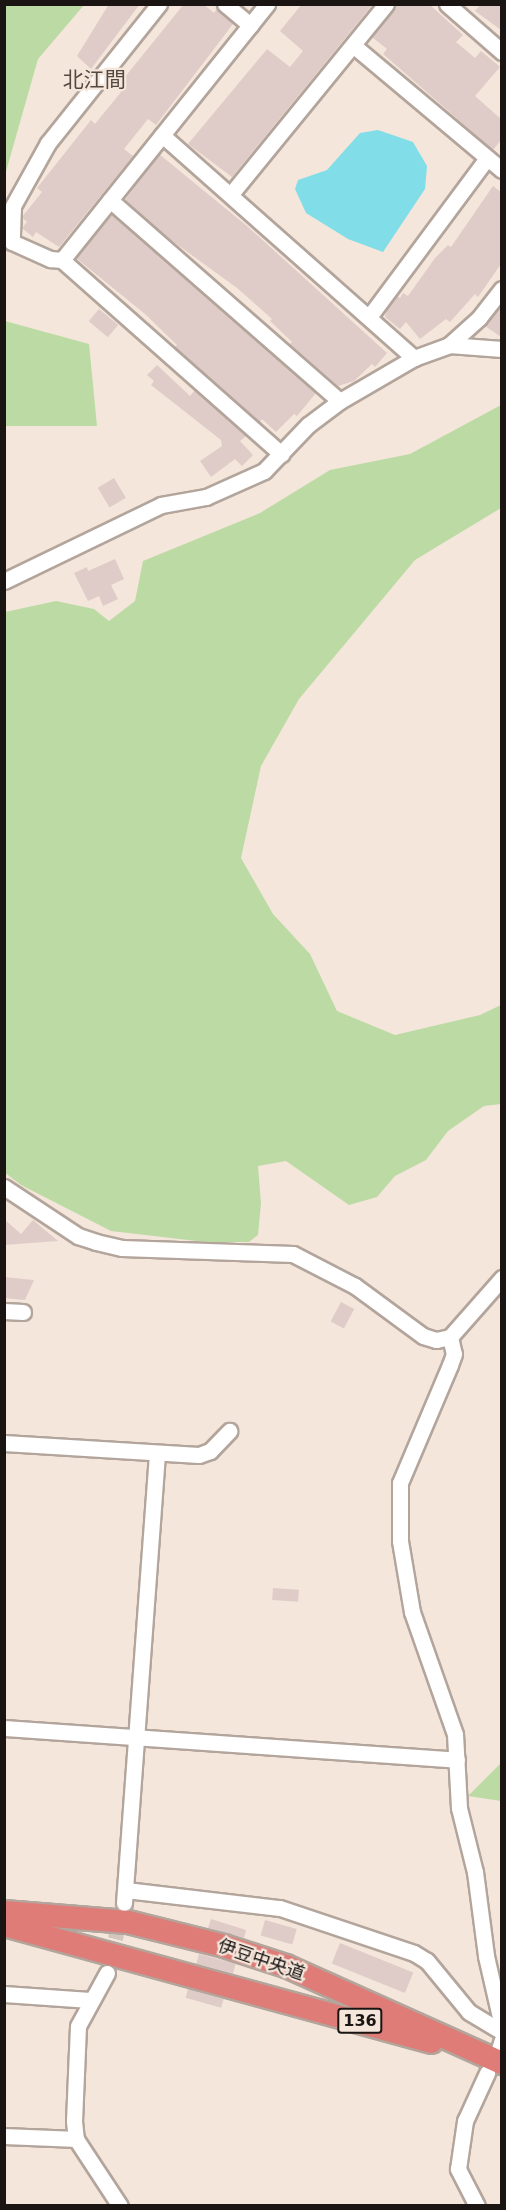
<!DOCTYPE html>
<html>
<head>
<meta charset="utf-8">
<style>
  body { margin:0 }
  #map { position:relative; width:506px; height:2210px; overflow:hidden; background:#f4e6db; font-family:"DejaVu Sans","Noto Sans JP",sans-serif }
  div>[style] { position:absolute }
  .green>* { inset:0; background:#bcdba4 }
  .water>* { inset:0; background:#81dde7 }
  .building>* { inset:0; background:#dfccc9; transform-origin:0 0 }
  .minor-tunnel>* { height:15px; margin-top:-7.5px; transform-origin:0; background:repeating-linear-gradient(90deg,#d3c7bd 0 15px,transparent 0 23px) }
  .roads { filter:drop-shadow(2px 0 #b3a59b) drop-shadow(-2px 0 #b3a59b) drop-shadow(0 2px #b3a59b) drop-shadow(0 -2px #b3a59b) }
  .minor>* { height:15px; margin:-7.5px; padding:0 7.5px; transform-origin:7.5px; border-radius:7.5px; background:#fff }
  .highway>* { height:22px; margin:-11px; padding:0 11px; transform-origin:11px; border-radius:11px; background:#df7c77 }
  span { translate:-50% -50%; white-space:nowrap; text-align:center; line-height:1.15; -webkit-text-stroke:4.5px #f4e6db; paint-order:stroke }
  .shield-label span { padding:2px 4px; background:#f4e6db; border:2px solid; border-radius:4px; -webkit-text-stroke-width:0 }
  .shield-label { font-size:16px; color:#1a1512; font-weight:700 }
  .street-label { font-size:18px; color:#1a1512 }
  .quarter-label { font-size:21px; color:#544940 }
  .frame { position:absolute; inset:0; border:6px solid #1a1512; pointer-events:none }
</style>
</head>
<body>
<div id="map">
  <div class="green">
    <i style="clip-path:polygon(5px 4px,84px 5px,38px 59px,5px 175px)"></i>
    <i style="clip-path:polygon(5px 321px,89px 344px,97px 426px,5px 426px)"></i>
    <i style="clip-path:polygon(501px 405px,501px 508px,415px 560px,299px 699px,261px 766px,241px 858px,273px 914px,310px 954px,337px 1011px,395px 1035px,480px 1015px,501px 1005px,501px 1104px,484px 1106px,448px 1131px,426px 1160px,395px 1176px,377px 1197px,349px 1205px,286px 1161px,258px 1166px,261px 1203px,258px 1235px,249px 1242px,205px 1242px,111px 1231px,21px 1185px,4px 1172px,5px 612px,56px 601px,94px 609px,109px 621px,135px 601px,143px 561px,260px 513px,330px 470px,410px 454px)"></i>
    <i style="clip-path:polygon(501px 1763px,501px 1801px,468px 1796px)"></i>
  </div>
  <div class="water">
    <i style="clip-path:polygon(378px 130px,413px 142px,427px 166px,425px 189px,383px 252px,348px 239px,306px 213px,295px 189px,298px 180px,327px 170px,360px 133px)"></i>
  </div>
  <div class="building">
    <i style="clip-path:polygon(109px 4px,140px 4px,91px 69px,77px 56px)"></i>
    <i style="clip-path:polygon(184px 4px,203px 4px,214px 13px,217px 9px,233px 24px,156px 125px,148px 119px,124px 149px,133px 156px,59px 247px,36px 232px,33px 237px,22px 228px,27px 222px,22px 217px,42px 192px,37px 188px,91px 120px,95px 124px,121px 92px,116px 88px)"></i>
    <i style="clip-path:polygon(302px 4px,373px 4px,232px 177px,188px 144px,267px 49px,290px 67px,303px 51px,280px 31px)"></i>
    <i style="clip-path:polygon(396px 4px,429px 4px,463px 35px,456px 42px,475px 58px,481px 51px,500px 67px,475px 96px,501px 119px,501px 140px,493px 150px,383px 54px,387px 49px,372px 37px)"></i>
    <i style="clip-path:polygon(481px 4px,501px 4px,501px 30px,475px 11px)"></i>
    <i style="clip-path:polygon(159px 154px,247px 226px,387px 353px,375px 367px,372px 364px,354px 381px,338px 386px,290px 344px,292px 342px,270px 321px,272px 319px,237px 288px,171px 240px,125px 200px)"></i>
    <i style="clip-path:polygon(493px 186px,501px 192px,501px 264px,478px 297px,475px 294px,450px 322px,446px 319px,420px 339px,406px 322px,400px 329px,385px 317px,387px 309px,397px 296px,400px 298px,403px 293px,408px 296px,435px 258px,448px 245px,451px 247px)"></i>
    <i style="clip-path:polygon(112px 215px,316px 393px,297px 416px,294px 414px,276px 432px,262px 419px,260px 422px,175px 347px,177px 345px,145px 314px,76px 258px)"></i>
    <i style="clip-path:polygon(501px 305px,501px 337px,485px 326px)"></i>
    <i style="left:99px;top:309px;width:25px;height:16px;rotate:40deg"></i>
    <i style="clip-path:polygon(157px 365px,190px 396px,195px 390px,246px 436px,240px 441px,253px 455px,242px 466px,235px 459px,211px 477px,200px 461px,222px 446px,221px 440px,151px 385px,154px 381px,147px 375px)"></i>
    <i style="left:114px;top:478px;width:23px;height:19px;rotate:59deg"></i>
    <i style="clip-path:polygon(115px 559px,124px 579px,111px 585px,118px 599px,103px 606px,99px 596px,88px 601px,74px 573px,87px 567px,88px 571px)"></i>
    <i style="clip-path:polygon(4px 1219px,21px 1234px,33px 1220px,58px 1241px,4px 1245px)"></i>
    <i style="clip-path:polygon(4px 1277px,34px 1280px,25px 1300px,4px 1298px)"></i>
    <i style="left:341px;top:1302px;width:15px;height:22px;rotate:28deg"></i>
    <i style="left:273px;top:1588px;width:26px;height:12px;rotate:4deg"></i>
    <i style="clip-path:polygon(211px 1919px,246px 1930px,244px 1938px,208px 1928px)"></i>
    <i style="left:265px;top:1920px;width:33px;height:16px;rotate:16deg"></i>
    <i style="left:340px;top:1943px;width:79px;height:22px;rotate:22deg"></i>
    <i style="left:199px;top:1954px;width:38px;height:10px;rotate:15deg"></i>
    <i style="left:188px;top:1989px;width:37px;height:9px;rotate:16deg"></i>
  </div>
  <div class="minor-tunnel">
    <i style="left:110px;top:1961px;width:47px;rotate:-76.6deg"></i>
  </div>
  <div class="roads">
    <div class="minor">
      <i style="left:159px;top:4px;width:178px;rotate:128.6deg"></i>
      <i style="left:48px;top:143px;width:72px;rotate:119.1deg"></i>
      <i style="left:13px;top:206px;width:36px;rotate:92deg"></i>
      <i style="left:12px;top:242px;width:42px;rotate:24.1deg"></i>
      <i style="left:50px;top:259px;width:12px;rotate:5deg"></i>
      <i style="left:62px;top:260px;width:293px;rotate:41.5deg"></i>
      <i style="left:225px;top:4px;width:33px;rotate:40deg"></i>
      <i style="left:447px;top:4px;width:73px;rotate:41.1deg"></i>
      <i style="left:354px;top:46px;width:193px;rotate:40deg"></i>
      <i style="left:162px;top:135px;width:337px;rotate:41.5deg"></i>
      <i style="left:231px;top:194px;width:245px;rotate:-50.8deg"></i>
      <i style="left:110px;top:200px;width:305px;rotate:41.2deg"></i>
      <i style="left:62px;top:260px;width:328px;rotate:-51.3deg"></i>
      <i style="left:369px;top:317px;width:198px;rotate:-53.4deg"></i>
      <i style="left:449px;top:345px;width:53px;rotate:4.3deg"></i>
      <i style="left:4px;top:581px;width:174px;rotate:-25.8deg"></i>
      <i style="left:161px;top:505px;width:46px;rotate:-10.1deg"></i>
      <i style="left:206px;top:497px;width:64px;rotate:-24.1deg"></i>
      <i style="left:264px;top:471px;width:64px;rotate:-46.3deg"></i>
      <i style="left:308px;top:425px;width:40px;rotate:-37deg"></i>
      <i style="left:340px;top:401px;width:86px;rotate:-30.2deg"></i>
      <i style="left:414px;top:358px;width:37px;rotate:-20deg"></i>
      <i style="left:449px;top:345px;width:40px;rotate:-42deg"></i>
      <i style="left:479px;top:318px;width:37px;rotate:-52deg"></i>
      <i style="left:4px;top:1187px;width:89px;rotate:33.5deg"></i>
      <i style="left:78px;top:1236px;width:19px;rotate:18deg"></i>
      <i style="left:96px;top:1242px;width:27px;rotate:13deg"></i>
      <i style="left:122px;top:1248px;width:171px;rotate:2deg"></i>
      <i style="left:293px;top:1254px;width:70px;rotate:27.3deg"></i>
      <i style="left:355px;top:1286px;width:84px;rotate:36.3deg"></i>
      <i style="left:423px;top:1336px;width:14px;rotate:17deg"></i>
      <i style="left:436px;top:1340px;width:14px;rotate:-12deg"></i>
      <i style="left:450px;top:1337px;width:79px;rotate:-48.6deg"></i>
      <i style="left:4px;top:1311px;width:19px;rotate:3deg"></i>
      <i style="left:450px;top:1337px;width:17px;rotate:77deg"></i>
      <i style="left:454px;top:1354px;width:12px;rotate:110deg"></i>
      <i style="left:450px;top:1365px;width:128px;rotate:113deg"></i>
      <i style="left:400px;top:1483px;width:58px;rotate:90deg"></i>
      <i style="left:400px;top:1541px;width:72px;rotate:80.4deg"></i>
      <i style="left:412px;top:1612px;width:129px;rotate:70.6deg"></i>
      <i style="left:455px;top:1734px;width:74px;rotate:86.9deg"></i>
      <i style="left:459px;top:1808px;width:66px;rotate:76deg"></i>
      <i style="left:475px;top:1872px;width:85px;rotate:82.5deg"></i>
      <i style="left:486px;top:1956px;width:72px;rotate:77.1deg"></i>
      <i style="left:4px;top:1443px;width:195px;rotate:3.5deg"></i>
      <i style="left:199px;top:1455px;width:12px;rotate:-20deg"></i>
      <i style="left:210px;top:1451px;width:28px;rotate:-46deg"></i>
      <i style="left:4px;top:1728px;width:454px;rotate:4deg"></i>
      <i style="left:126px;top:1890px;width:155px;rotate:6.7deg"></i>
      <i style="left:280px;top:1908px;width:141px;rotate:18.6deg"></i>
      <i style="left:414px;top:1953px;width:15px;rotate:32deg"></i>
      <i style="left:427px;top:1961px;width:66px;rotate:50.5deg"></i>
      <i style="left:469px;top:2012px;width:39px;rotate:31deg"></i>
      <i style="left:124px;top:1903px;width:450px;rotate:-85.8deg"></i>
      <i style="left:107px;top:1973px;width:60px;rotate:118.7deg"></i>
      <i style="left:78px;top:2026px;width:95px;rotate:92.4deg"></i>
      <i style="left:74px;top:2121px;width:18px;rotate:84deg"></i>
      <i style="left:76px;top:2139px;width:80px;rotate:56.7deg"></i>
      <i style="left:4px;top:1994px;width:86px;rotate:4deg"></i>
      <i style="left:499px;top:2049px;width:9px;rotate:-72deg"></i>
      <i style="left:4px;top:2136px;width:72px;rotate:2.4deg"></i>
      <i style="left:477px;top:2206px;width:42px;rotate:-117.2deg"></i>
      <i style="left:458px;top:2169px;width:49px;rotate:-81.7deg"></i>
      <i style="left:465px;top:2121px;width:53px;rotate:-65.4deg"></i>
    </div>
    <div class="highway">
      <i style="left:4px;top:1912px;width:124px;rotate:4.6deg"></i>
      <i style="left:128px;top:1922px;width:99px;rotate:14deg"></i>
      <i style="left:224px;top:1946px;width:65px;rotate:17.9deg"></i>
      <i style="left:286px;top:1966px;width:237px;rotate:24.2deg"></i>
      <i style="left:4px;top:1925px;width:443px;rotate:15.3deg"></i>
    </div>
  </div>
  <div class="shield-label">
    <span style="left:360px;top:2021px">136</span>
  </div>
  <div class="street-label">
    <span style="left:261px;top:1960px;rotate:19deg">伊豆中央道</span>
  </div>
  <div class="quarter-label">
    <span style="left:94px;top:80px">北江間</span>
  </div>
  <div class="frame"></div>
</div>
</body>
</html>
